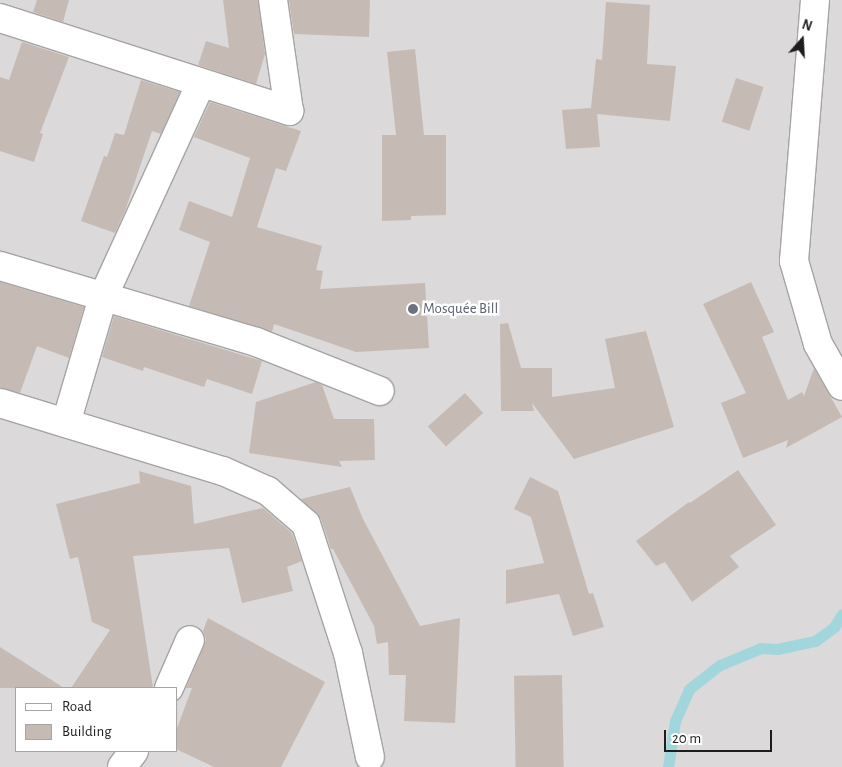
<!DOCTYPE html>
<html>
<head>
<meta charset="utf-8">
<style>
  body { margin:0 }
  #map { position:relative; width:842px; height:767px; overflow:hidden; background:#eee9e2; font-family:"Alegreya Sans",sans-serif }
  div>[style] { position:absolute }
  .residential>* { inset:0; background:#dbd9da }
  .stream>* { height:11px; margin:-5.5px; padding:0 5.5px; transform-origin:5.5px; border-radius:5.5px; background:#a1d6dd }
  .building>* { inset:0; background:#c6bab5; transform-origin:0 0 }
  .roads { filter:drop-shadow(1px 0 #a4a4a4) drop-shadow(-1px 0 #a4a4a4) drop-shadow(0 1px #a4a4a4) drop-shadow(0 -1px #a4a4a4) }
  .minor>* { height:28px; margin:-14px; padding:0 14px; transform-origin:14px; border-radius:14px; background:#fff }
  .dots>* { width:14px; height:14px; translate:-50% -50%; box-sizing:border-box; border:2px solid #fff; border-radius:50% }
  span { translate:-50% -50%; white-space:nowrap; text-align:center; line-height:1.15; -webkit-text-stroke:5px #fff; paint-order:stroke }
  .worship-label { font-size:15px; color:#5b616d }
  .left { translate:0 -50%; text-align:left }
  .legend { position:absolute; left:15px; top:687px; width:162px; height:65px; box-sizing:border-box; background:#fff; border:1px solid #a5a5a5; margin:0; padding:6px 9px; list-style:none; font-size:15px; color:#1d1d1d }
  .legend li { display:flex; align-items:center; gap:10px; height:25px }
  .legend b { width:25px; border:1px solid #a5a5a5 }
  .north { position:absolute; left:777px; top:15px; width:50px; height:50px; -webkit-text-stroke:4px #fff; paint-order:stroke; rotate:19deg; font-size:14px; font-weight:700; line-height:20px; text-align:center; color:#1d1d1d }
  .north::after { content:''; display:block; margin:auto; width:18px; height:22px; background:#1d1d1d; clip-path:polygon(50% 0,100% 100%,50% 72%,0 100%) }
  .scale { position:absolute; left:664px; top:730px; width:108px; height:22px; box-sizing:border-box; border:2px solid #1d1d1d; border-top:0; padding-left:6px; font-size:15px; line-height:18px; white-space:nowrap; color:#1d1d1d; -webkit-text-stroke:4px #fff; paint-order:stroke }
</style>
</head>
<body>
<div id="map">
  <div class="residential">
    <i style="clip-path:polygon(evenodd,0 0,842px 0,842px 767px,0 767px,0 0,16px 688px,176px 688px,176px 751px,16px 751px,16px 688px)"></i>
  </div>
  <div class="stream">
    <i style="left:668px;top:767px;width:47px;rotate:-81.3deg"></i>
    <i style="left:675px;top:721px;width:35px;rotate:-66deg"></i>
    <i style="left:689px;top:689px;width:39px;rotate:-38deg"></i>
    <i style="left:720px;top:665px;width:44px;rotate:-22.5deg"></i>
    <i style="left:761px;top:648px;width:16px;rotate:4deg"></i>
    <i style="left:777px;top:649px;width:39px;rotate:-12deg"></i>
    <i style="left:815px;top:641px;width:24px;rotate:-36deg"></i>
    <i style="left:834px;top:627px;width:15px;rotate:-58deg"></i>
  </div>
  <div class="building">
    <i style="clip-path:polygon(37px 0,69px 0,63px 22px,33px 12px)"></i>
    <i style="clip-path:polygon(223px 0,258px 0,265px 54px,256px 84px,198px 65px,206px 41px,229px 48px)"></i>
    <i style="clip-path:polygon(289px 0,370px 0,369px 37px,294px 34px)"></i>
    <i style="clip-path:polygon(606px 2px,650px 5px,647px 64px,676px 66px,670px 121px,597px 114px,600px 147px,566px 149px,562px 110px,591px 108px,596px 59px,602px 60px)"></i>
    <i style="clip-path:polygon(22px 42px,69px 57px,40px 133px,43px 134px,34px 162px,0 151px,0 77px,9px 80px)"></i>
    <i style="clip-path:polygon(415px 49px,424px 135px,446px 135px,446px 215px,411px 216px,411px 220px,382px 221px,382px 135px,396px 135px,387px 52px)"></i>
    <i style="left:736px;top:78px;width:29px;height:46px;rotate:18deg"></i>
    <i style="clip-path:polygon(141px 80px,180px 92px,161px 134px,152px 131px,125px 211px,115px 233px,81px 221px,104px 156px,107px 157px,115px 133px,124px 135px)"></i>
    <i style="clip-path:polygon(210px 102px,301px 131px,286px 171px,276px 168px,257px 227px,322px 246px,316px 270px,323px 271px,320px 289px,425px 283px,429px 348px,356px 352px,274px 324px,272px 332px,189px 306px,210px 242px,179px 230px,189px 201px,232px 217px,250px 158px,194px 137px)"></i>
    <i style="clip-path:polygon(0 282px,84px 307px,69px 358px,37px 346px,20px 393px,0 388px)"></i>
    <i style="clip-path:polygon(751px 282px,774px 332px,762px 337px,788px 400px,802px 392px,804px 396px,814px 368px,842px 417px,786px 448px,788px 440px,743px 458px,721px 403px,746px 393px,703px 304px)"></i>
    <i style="clip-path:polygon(114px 316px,262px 361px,252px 394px,207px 379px,204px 387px,144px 367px,143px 371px,102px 357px)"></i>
    <i style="clip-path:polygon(508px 323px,521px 368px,552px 368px,552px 397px,615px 388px,605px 339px,646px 331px,674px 427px,574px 459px,532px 403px,534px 411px,501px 411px,500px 324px)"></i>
    <i style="clip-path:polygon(316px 382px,322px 385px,334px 419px,374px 419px,375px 460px,339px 461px,342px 467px,249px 453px,256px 402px)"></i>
    <i style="left:465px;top:393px;width:27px;height:50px;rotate:48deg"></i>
    <i style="clip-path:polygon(738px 470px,776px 525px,730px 556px,739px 567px,692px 602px,665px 562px,656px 566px,636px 541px,689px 502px,690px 503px)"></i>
    <i style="clip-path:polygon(139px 471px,191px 486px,194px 524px,263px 508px,292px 533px,302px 561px,287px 567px,293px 591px,242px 603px,229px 548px,133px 556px,153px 688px,71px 688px,110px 630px,92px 622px,78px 557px,70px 559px,56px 504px,140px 483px)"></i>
    <i style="clip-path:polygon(530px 477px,558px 491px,589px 594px,593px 593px,604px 627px,573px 636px,559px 594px,506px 604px,506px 570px,544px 563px,531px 517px,514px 509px)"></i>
    <i style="clip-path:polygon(350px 487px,363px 519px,420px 626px,460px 618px,455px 723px,404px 721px,406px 675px,389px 675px,388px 642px,377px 644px,374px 626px,333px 549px,331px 549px,321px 519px,301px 499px)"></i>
    <i style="clip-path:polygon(208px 618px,325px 682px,281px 767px,214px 767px,176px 749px,176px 731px,192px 688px,186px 688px,204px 646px,206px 639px,203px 631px)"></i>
    <i style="clip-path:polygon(0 647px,64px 688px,0 688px)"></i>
    <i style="left:562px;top:675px;width:92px;height:48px;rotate:89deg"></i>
  </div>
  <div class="roads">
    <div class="minor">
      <i style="left:815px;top:0;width:262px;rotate:94.6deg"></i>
      <i style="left:794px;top:261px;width:86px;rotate:73.9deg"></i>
      <i style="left:818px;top:344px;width:48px;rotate:60.3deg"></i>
      <i style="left:0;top:18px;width:304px;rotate:17.8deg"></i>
      <i style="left:289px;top:111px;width:112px;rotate:-98.2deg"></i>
      <i style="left:0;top:266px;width:267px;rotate:16.5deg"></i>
      <i style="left:256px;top:342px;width:133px;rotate:21.6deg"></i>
      <i style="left:0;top:403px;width:233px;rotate:17deg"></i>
      <i style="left:223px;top:471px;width:49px;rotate:24deg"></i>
      <i style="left:268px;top:491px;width:50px;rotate:41deg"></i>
      <i style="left:306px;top:524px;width:136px;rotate:72deg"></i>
      <i style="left:348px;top:653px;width:106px;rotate:78.1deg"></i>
      <i style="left:66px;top:423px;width:131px;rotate:-73.6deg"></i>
      <i style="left:103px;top:297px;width:235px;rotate:-65.4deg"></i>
      <i style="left:169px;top:688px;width:52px;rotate:-66.4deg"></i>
      <i style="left:122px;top:767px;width:20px;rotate:-53deg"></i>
    </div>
  </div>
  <div class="dots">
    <i style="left:413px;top:309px;background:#6b7280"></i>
  </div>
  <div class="worship-label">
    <span class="left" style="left:423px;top:309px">Mosquée Bill</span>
  </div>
  <ul class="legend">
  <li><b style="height:6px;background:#fff"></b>Road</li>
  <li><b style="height:14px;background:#c6bab5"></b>Building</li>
  </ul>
  <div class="north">N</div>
  <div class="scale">20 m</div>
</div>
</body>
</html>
